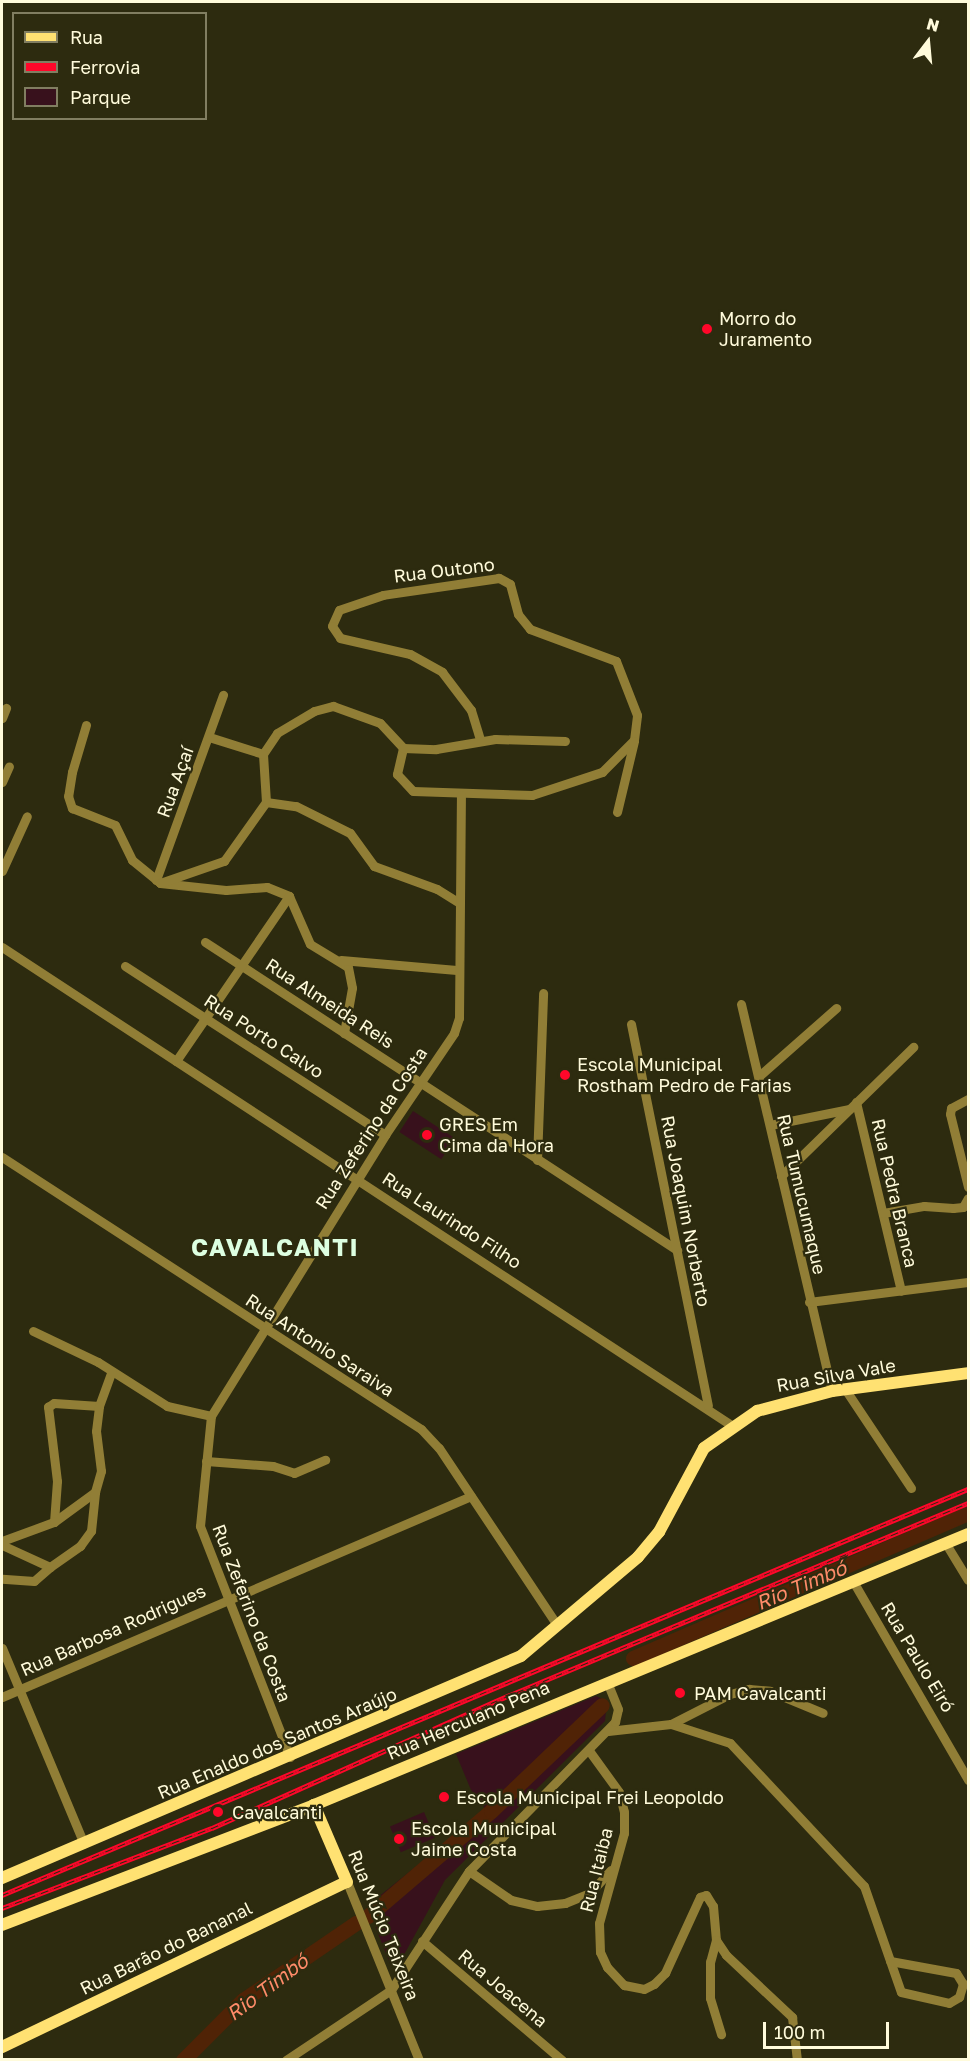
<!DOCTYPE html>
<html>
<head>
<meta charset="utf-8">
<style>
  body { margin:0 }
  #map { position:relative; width:970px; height:2061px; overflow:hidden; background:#2d2b0f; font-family:"Golos Text",sans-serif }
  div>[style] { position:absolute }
  .green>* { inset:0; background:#38111c; transform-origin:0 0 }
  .river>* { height:15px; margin:-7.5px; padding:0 7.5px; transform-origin:7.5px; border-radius:7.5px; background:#502306 }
  .street>* { height:9px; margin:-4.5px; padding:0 4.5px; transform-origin:4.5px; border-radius:4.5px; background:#917e36 }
  .secondary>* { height:12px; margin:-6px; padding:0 6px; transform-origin:6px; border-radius:6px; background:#ffe172 }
  .rail>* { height:4.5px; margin-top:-2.25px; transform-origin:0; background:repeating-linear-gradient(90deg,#2d2b0f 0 7px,#ff072a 0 14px); box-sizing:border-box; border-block:2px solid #ff072a }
  .dots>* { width:16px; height:16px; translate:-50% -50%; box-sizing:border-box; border:3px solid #2d2b0f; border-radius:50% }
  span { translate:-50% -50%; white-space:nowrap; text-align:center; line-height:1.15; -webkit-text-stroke:4.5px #2d2b0f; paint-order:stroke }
  .poi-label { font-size:18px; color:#fffbdb }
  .left { translate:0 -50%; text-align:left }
  .street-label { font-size:18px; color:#fffbdb }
  .water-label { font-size:20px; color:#ff8b69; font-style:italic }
  .district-label { font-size:24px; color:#ddffe1; font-weight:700; letter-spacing:1.5px }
  .frame { position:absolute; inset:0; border:3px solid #fffbdb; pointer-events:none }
  .legend { position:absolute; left:12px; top:12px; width:195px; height:108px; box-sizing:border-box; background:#2d2b0f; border:2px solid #817e61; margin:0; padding:8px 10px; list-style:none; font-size:18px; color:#fffbdb }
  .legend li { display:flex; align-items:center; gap:12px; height:30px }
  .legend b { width:30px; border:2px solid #817e61 }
  .north { position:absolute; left:898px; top:12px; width:60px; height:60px; -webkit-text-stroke:4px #2d2b0f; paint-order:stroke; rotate:16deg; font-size:16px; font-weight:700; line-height:24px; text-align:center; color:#fffbdb }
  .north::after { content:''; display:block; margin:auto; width:21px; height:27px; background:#fffbdb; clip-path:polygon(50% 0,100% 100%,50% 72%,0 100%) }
  .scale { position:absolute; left:763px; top:2022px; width:126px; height:27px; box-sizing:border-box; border:3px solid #fffbdb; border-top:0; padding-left:8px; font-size:18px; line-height:21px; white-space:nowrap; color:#fffbdb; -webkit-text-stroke:4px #2d2b0f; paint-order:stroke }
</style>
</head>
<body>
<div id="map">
  <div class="green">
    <i style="left:413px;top:1111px;width:50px;height:25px;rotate:33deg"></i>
    <i style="clip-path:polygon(596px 1696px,607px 1701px,605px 1721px,445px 1880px,400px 1962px,391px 1966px,367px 1906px,486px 1810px,471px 1790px,456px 1754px)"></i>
    <i style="left:424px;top:1812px;width:28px;height:37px;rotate:67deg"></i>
  </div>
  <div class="river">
    <i style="left:633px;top:1658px;width:365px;rotate:-23.4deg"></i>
    <i style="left:368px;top:1916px;width:162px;rotate:-40.5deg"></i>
    <i style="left:491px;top:1811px;width:153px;rotate:-43.7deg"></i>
    <i style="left:183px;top:2060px;width:85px;rotate:-45deg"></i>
    <i style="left:243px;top:2000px;width:137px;rotate:-34.3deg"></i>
  </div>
  <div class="street">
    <i style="left:2px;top:718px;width:11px;rotate:-68deg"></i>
    <i style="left:86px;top:725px;width:49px;rotate:106.6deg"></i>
    <i style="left:72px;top:772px;width:24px;rotate:99deg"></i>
    <i style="left:68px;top:796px;width:13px;rotate:72deg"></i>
    <i style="left:72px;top:808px;width:46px;rotate:21.6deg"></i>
    <i style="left:115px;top:825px;width:39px;rotate:64deg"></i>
    <i style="left:132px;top:860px;width:36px;rotate:39deg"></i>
    <i style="left:160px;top:883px;width:66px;rotate:6.1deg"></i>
    <i style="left:226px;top:890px;width:41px;rotate:-4.2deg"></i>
    <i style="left:267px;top:887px;width:24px;rotate:22deg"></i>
    <i style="left:289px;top:896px;width:52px;rotate:66.4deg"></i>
    <i style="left:310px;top:944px;width:44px;rotate:31.2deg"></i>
    <i style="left:348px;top:967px;width:21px;rotate:79deg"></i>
    <i style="left:352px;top:988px;width:46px;rotate:100.1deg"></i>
    <i style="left:403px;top:748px;width:27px;rotate:103deg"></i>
    <i style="left:397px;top:774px;width:23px;rotate:47deg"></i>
    <i style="left:413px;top:791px;width:119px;rotate:1.9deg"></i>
    <i style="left:532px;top:795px;width:74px;rotate:-18.2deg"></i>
    <i style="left:602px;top:772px;width:45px;rotate:-45deg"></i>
    <i style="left:634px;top:740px;width:25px;rotate:-83deg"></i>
    <i style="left:637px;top:715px;width:58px;rotate:-111.3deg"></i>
    <i style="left:616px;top:661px;width:92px;rotate:-159.6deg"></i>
    <i style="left:530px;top:629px;width:19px;rotate:-129deg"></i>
    <i style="left:518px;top:614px;width:31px;rotate:-105deg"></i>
    <i style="left:510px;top:584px;width:13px;rotate:-151deg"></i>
    <i style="left:499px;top:578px;width:117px;rotate:171.7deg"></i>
    <i style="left:383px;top:595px;width:46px;rotate:161.2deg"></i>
    <i style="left:339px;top:610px;width:17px;rotate:114deg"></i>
    <i style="left:332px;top:626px;width:14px;rotate:56deg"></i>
    <i style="left:340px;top:638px;width:72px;rotate:12.9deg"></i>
    <i style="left:410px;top:654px;width:37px;rotate:29deg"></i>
    <i style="left:442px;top:672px;width:48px;rotate:52.7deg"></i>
    <i style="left:471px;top:710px;width:31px;rotate:73deg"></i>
    <i style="left:263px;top:754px;width:25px;rotate:-56deg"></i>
    <i style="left:277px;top:733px;width:43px;rotate:-30.7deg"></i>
    <i style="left:314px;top:711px;width:20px;rotate:-15deg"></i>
    <i style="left:333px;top:706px;width:50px;rotate:19.9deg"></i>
    <i style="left:380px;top:723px;width:34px;rotate:47deg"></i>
    <i style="left:403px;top:748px;width:33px;rotate:2deg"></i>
    <i style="left:436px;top:749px;width:60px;rotate:-9.6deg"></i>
    <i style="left:495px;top:739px;width:70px;rotate:1.6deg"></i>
    <i style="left:2px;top:782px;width:17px;rotate:-66deg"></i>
    <i style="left:266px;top:802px;width:30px;rotate:8deg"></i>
    <i style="left:296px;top:806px;width:60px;rotate:26.6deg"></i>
    <i style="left:350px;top:833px;width:41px;rotate:54deg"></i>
    <i style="left:374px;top:866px;width:67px;rotate:20.1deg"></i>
    <i style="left:437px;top:889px;width:26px;rotate:32deg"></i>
    <i style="left:617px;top:812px;width:73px;rotate:-76.5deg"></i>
    <i style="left:2px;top:871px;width:60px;rotate:-65.6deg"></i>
    <i style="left:156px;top:880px;width:197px;rotate:-70.1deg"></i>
    <i style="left:160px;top:883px;width:68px;rotate:-19deg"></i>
    <i style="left:224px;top:861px;width:72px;rotate:-54.6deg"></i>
    <i style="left:266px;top:802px;width:48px;rotate:-93.6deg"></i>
    <i style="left:263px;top:754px;width:57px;rotate:-162.5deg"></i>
    <i style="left:205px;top:942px;width:564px;rotate:33.13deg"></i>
    <i style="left:2px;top:947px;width:872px;rotate:33.25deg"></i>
    <i style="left:341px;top:960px;width:116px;rotate:4.9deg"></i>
    <i style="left:125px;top:966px;width:310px;rotate:33deg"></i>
    <i style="left:741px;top:1004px;width:398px;rotate:76.8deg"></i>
    <i style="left:631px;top:1024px;width:389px;rotate:78.6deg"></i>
    <i style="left:176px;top:1061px;width:200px;rotate:-55.6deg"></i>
    <i style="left:759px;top:1076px;width:103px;rotate:-41.4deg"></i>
    <i style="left:968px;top:1099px;width:19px;rotate:152deg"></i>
    <i style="left:951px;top:1108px;width:6px;rotate:99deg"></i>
    <i style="left:950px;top:1114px;width:75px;rotate:76.1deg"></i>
    <i style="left:856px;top:1102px;width:194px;rotate:76.6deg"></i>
    <i style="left:770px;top:1125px;width:81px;rotate:-11.4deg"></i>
    <i style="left:2px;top:1157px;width:500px;rotate:33deg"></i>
    <i style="left:421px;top:1429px;width:26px;rotate:47deg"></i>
    <i style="left:439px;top:1448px;width:213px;rotate:56.3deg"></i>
    <i style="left:537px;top:1160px;width:167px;rotate:-87.9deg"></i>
    <i style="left:781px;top:1176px;width:185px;rotate:-44.3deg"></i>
    <i style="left:883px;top:1213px;width:42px;rotate:-9.7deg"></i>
    <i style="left:924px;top:1206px;width:29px;rotate:4deg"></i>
    <i style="left:953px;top:1208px;width:10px;rotate:-6deg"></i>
    <i style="left:963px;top:1207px;width:10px;rotate:-61deg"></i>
    <i style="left:809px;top:1302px;width:160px;rotate:-7.2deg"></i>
    <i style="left:33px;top:1331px;width:72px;rotate:25.5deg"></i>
    <i style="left:98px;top:1362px;width:82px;rotate:32.5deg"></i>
    <i style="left:167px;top:1406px;width:45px;rotate:12.8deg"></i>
    <i style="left:845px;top:1389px;width:119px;rotate:56.3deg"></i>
    <i style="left:206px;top:1461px;width:67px;rotate:4.3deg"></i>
    <i style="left:273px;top:1466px;width:22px;rotate:18deg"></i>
    <i style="left:294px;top:1473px;width:34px;rotate:-23deg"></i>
    <i style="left:54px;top:1522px;width:41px;rotate:-85.8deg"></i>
    <i style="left:57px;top:1481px;width:75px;rotate:-96.9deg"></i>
    <i style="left:48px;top:1407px;width:7px;rotate:-34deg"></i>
    <i style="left:54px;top:1403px;width:45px;rotate:3.8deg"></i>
    <i style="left:99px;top:1406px;width:37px;rotate:-70deg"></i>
    <i style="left:2px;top:1541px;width:55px;rotate:-20.1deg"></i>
    <i style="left:54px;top:1522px;width:51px;rotate:-36.2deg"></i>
    <i style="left:95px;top:1492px;width:22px;rotate:-74deg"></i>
    <i style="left:101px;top:1471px;width:40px;rotate:-97.1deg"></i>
    <i style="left:96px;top:1431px;width:25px;rotate:-83deg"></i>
    <i style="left:946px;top:1544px;width:42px;rotate:58.6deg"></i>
    <i style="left:2px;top:1545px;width:53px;rotate:24.6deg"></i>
    <i style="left:50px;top:1567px;width:21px;rotate:139deg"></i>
    <i style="left:34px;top:1581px;width:32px;rotate:-176deg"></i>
    <i style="left:50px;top:1567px;width:37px;rotate:-35deg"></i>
    <i style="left:80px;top:1546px;width:19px;rotate:-54deg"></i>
    <i style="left:91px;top:1531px;width:39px;rotate:-84deg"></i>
    <i style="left:854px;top:1583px;width:228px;rotate:59.9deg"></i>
    <i style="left:2px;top:1648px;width:212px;rotate:67.3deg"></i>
    <i style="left:2px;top:1697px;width:510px;rotate:-23.2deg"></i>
    <i style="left:671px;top:1724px;width:66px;rotate:-27deg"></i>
    <i style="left:730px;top:1694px;width:20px;rotate:-15deg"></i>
    <i style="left:749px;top:1689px;width:21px;rotate:5deg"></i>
    <i style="left:770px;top:1691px;width:57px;rotate:22.5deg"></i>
    <i style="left:608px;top:1731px;width:63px;rotate:-6.3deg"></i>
    <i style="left:671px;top:1724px;width:62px;rotate:17.9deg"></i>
    <i style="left:730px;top:1743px;width:196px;rotate:46.9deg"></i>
    <i style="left:864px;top:1886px;width:112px;rotate:70.8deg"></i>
    <i style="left:901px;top:1992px;width:49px;rotate:12.9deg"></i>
    <i style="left:949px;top:2003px;width:12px;rotate:-31deg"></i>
    <i style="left:959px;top:1997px;width:14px;rotate:-73deg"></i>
    <i style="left:963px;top:1984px;width:13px;rotate:-122deg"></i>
    <i style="left:956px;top:1973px;width:67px;rotate:-169.7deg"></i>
    <i style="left:590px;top:1752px;width:49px;rotate:54.1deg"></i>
    <i style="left:619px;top:1792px;width:21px;rotate:76deg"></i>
    <i style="left:624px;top:1812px;width:21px;rotate:90deg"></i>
    <i style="left:624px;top:1833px;width:93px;rotate:105.5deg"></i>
    <i style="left:599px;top:1923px;width:29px;rotate:88deg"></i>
    <i style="left:600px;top:1952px;width:17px;rotate:65deg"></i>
    <i style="left:607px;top:1967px;width:25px;rotate:47deg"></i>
    <i style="left:624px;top:1985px;width:20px;rotate:11deg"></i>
    <i style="left:644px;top:1989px;width:11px;rotate:-27deg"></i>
    <i style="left:654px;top:1984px;width:16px;rotate:-45deg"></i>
    <i style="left:665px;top:1973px;width:84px;rotate:-65.3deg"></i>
    <i style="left:700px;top:1897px;width:6px;rotate:-18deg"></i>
    <i style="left:706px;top:1895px;width:13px;rotate:58deg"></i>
    <i style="left:713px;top:1906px;width:34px;rotate:85deg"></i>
    <i style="left:716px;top:1940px;width:18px;rotate:56deg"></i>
    <i style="left:726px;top:1955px;width:91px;rotate:43.2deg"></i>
    <i style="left:792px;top:2017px;width:43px;rotate:83.4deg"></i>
    <i style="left:290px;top:1757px;width:248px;rotate:-111.3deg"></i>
    <i style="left:200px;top:1526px;width:111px;rotate:-84.3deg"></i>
    <i style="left:211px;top:1416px;width:331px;rotate:-58.2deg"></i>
    <i style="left:385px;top:1135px;width:123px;rotate:-55.9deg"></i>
    <i style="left:454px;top:1033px;width:16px;rotate:-72deg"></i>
    <i style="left:459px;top:1018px;width:223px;rotate:-89.5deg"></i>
    <i style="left:469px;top:1871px;width:51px;rotate:34.6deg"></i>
    <i style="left:511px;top:1900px;width:27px;rotate:13deg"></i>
    <i style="left:537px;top:1906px;width:28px;rotate:-6deg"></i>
    <i style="left:565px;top:1903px;width:27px;rotate:-22deg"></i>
    <i style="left:590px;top:1893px;width:31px;rotate:-48deg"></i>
    <i style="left:347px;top:1882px;width:192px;rotate:68deg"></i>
    <i style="left:716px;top:1940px;width:23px;rotate:105deg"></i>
    <i style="left:710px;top:1962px;width:36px;rotate:90deg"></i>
    <i style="left:710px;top:1998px;width:38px;rotate:73deg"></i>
    <i style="left:422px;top:1941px;width:184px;rotate:40.4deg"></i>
    <i style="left:286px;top:2060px;width:126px;rotate:-33.7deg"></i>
    <i style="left:391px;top:1990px;width:142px;rotate:-56.8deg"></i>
    <i style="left:469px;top:1871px;width:209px;rotate:-45.6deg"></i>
    <i style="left:615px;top:1722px;width:13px;rotate:-77deg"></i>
    <i style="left:618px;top:1709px;width:29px;rotate:-112deg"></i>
  </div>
  <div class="secondary">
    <i style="left:2px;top:1878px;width:564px;rotate:-23.16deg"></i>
    <i style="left:521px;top:1656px;width:153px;rotate:-40.2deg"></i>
    <i style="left:638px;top:1557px;width:33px;rotate:-50deg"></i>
    <i style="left:659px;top:1532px;width:95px;rotate:-61.8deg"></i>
    <i style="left:704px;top:1448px;width:65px;rotate:-34.9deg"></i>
    <i style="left:757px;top:1411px;width:78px;rotate:-14.9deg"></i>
    <i style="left:832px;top:1391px;width:137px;rotate:-7.5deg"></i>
    <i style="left:2px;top:1925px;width:334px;rotate:-21deg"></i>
    <i style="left:314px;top:1805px;width:708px;rotate:-22.51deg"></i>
    <i style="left:2px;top:2047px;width:382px;rotate:-25.6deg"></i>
    <i style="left:347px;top:1882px;width:84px;rotate:-113.2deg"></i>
  </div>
  <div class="rail">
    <i style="left:2px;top:1895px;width:1048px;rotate:-22.8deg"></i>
    <i style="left:2px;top:1908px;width:225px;rotate:-20.9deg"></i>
    <i style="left:212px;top:1828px;width:306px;rotate:-24.1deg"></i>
    <i style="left:491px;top:1703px;width:517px;rotate:-22.75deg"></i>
  </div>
  <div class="dots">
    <i style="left:707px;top:329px;background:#ff072a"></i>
    <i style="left:565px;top:1075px;background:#ff072a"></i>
    <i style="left:427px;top:1135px;background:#ff072a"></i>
    <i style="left:680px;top:1693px;background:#ff072a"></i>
    <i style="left:444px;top:1797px;background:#ff072a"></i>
    <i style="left:218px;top:1812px;background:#ff072a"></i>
    <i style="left:399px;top:1839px;background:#ff072a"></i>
  </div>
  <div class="poi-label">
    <span class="left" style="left:719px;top:329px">Morro do<br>Juramento</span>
    <span class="left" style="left:577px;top:1075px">Escola Municipal<br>Rostham Pedro de Farias</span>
    <span class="left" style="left:439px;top:1135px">GRES Em<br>Cima da Hora</span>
    <span class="left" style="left:694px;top:1693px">PAM Cavalcanti</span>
    <span class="left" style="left:456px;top:1797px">Escola Municipal Frei Leopoldo</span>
    <span class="left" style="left:232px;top:1812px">Cavalcanti</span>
    <span class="left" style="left:411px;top:1839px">Escola Municipal<br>Jaime Costa</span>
  </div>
  <div class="street-label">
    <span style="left:444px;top:570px;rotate:-7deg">Rua Outono</span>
    <span style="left:175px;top:782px;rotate:-70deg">Rua Açaí</span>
    <span style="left:330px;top:1003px;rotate:33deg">Rua Almeida Reis</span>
    <span style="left:264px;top:1036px;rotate:33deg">Rua Porto Calvo</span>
    <span style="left:371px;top:1128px;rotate:-57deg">Rua Zeferino da Costa</span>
    <span style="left:895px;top:1193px;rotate:77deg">Rua Pedra Branca</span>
    <span style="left:802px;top:1194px;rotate:77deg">Rua Tumucumaque</span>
    <span style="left:686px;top:1211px;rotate:79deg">Rua Joaquim Norberto</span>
    <span style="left:452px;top:1220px;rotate:33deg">Rua Laurindo Filho</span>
    <span style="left:320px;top:1345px;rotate:33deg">Rua Antonio Saraiva</span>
    <span style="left:836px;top:1375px;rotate:-10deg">Rua Silva Vale</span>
    <span style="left:252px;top:1613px;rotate:69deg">Rua Zeferino da Costa</span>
    <span style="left:113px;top:1630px;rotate:-24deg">Rua Barbosa Rodrigues</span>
    <span style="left:918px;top:1657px;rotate:59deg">Rua Paulo Eiró</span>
    <span style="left:468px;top:1720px;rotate:-23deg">Rua Herculano Pena</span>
    <span style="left:277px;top:1743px;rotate:-23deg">Rua Enaldo dos Santos Araújo</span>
    <span style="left:596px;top:1870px;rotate:-76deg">Rua Itaiba</span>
    <span style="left:384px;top:1925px;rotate:68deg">Rua Múcio Teixeira</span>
    <span style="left:166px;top:1948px;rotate:-26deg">Rua Barão do Bananal</span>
    <span style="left:503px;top:1988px;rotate:40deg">Rua Joacena</span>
  </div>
  <div class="water-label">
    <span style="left:801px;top:1585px;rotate:-23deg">Rio Timbó</span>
    <span style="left:267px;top:1987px;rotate:-37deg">Rio Timbó</span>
  </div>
  <div class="district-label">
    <span style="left:275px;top:1247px">CAVALCANTI</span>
  </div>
  <div class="frame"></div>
  <ul class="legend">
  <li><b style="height:8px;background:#ffe172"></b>Rua</li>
  <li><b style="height:8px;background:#ff072a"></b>Ferrovia</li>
  <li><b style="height:16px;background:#38111c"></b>Parque</li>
  </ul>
  <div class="north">N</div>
  <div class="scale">100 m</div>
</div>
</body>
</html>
